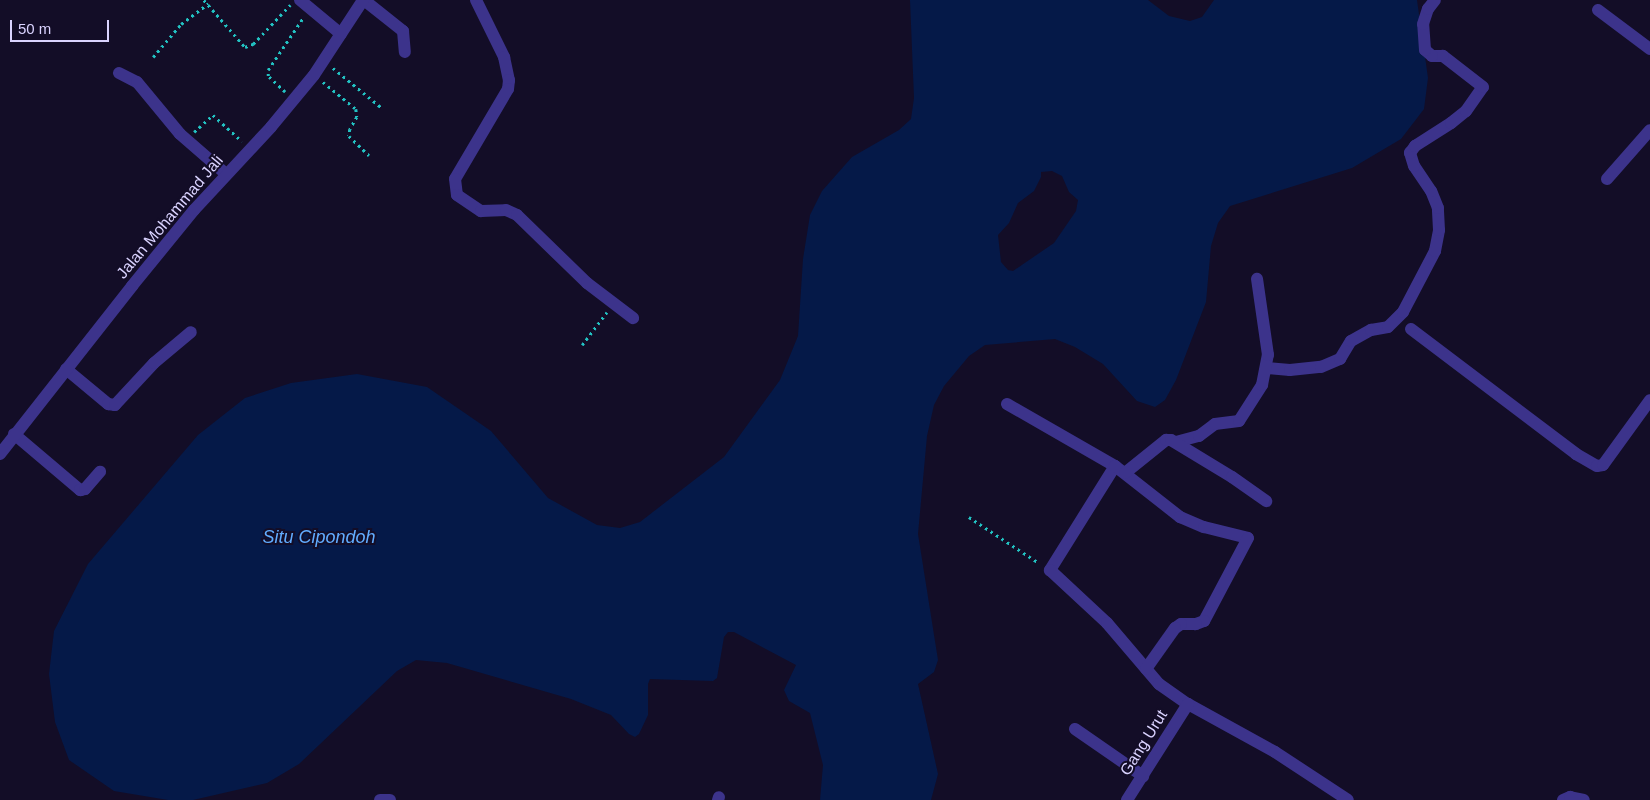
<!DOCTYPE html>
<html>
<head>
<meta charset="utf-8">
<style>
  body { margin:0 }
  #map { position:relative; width:1650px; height:800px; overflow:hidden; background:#130d27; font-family:Arial,sans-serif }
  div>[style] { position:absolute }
  .water>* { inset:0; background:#051948 }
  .path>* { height:2.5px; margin-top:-1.25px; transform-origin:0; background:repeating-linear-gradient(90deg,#22c3c3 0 2.5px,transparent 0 6.5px) }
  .minor>* { height:12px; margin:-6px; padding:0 6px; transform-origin:6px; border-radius:6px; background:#3c338b }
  span { translate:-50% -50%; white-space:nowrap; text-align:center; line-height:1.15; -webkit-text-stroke:4px #130d27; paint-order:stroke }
  .street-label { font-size:16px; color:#dad3ff }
  .water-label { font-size:18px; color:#61acff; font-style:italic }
  .scale { position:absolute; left:10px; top:20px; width:99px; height:22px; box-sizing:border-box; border:2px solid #dad3ff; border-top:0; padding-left:6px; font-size:15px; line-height:18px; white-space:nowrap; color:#dad3ff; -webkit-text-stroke:4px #130d27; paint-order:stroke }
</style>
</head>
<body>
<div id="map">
  <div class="water">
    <i style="clip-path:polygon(evenodd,910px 0,1148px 0,1169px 16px,1190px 21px,1202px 17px,1214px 0,1417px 0,1428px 78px,1424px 109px,1401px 139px,1352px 168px,1230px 206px,1218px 223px,1211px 246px,1206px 302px,1176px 380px,1165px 400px,1155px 407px,1137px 401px,1103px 364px,1075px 347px,1055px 339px,985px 345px,969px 356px,944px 386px,934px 405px,927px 436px,918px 534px,938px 660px,934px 672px,918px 684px,938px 774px,931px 800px,820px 800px,823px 765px,810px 713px,789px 701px,784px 690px,796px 665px,734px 632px,728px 632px,724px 637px,717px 678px,713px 681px,650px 679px,648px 684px,648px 715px,639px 734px,635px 737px,629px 734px,611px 715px,571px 699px,447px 663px,416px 660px,397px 671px,299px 764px,267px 783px,193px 800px,168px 800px,114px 791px,69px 760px,55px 722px,49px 674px,54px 631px,88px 564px,198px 435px,245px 398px,291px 383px,357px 374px,427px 387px,491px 431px,548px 498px,597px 525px,620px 528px,640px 522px,724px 457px,780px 380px,798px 336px,803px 259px,810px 215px,822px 191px,852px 157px,899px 130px,911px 119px,914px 98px,910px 0,1052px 171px,1062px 176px,1069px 192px,1078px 200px,1076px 211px,1054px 243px,1013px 271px,1008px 270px,1001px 262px,998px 235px,1009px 223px,1018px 203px,1034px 191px,1041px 177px,1041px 172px,1052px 171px)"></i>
  </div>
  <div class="path">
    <i style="left:204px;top:0;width:62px;rotate:48.9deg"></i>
    <i style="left:245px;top:47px;width:9px;rotate:-21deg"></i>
    <i style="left:253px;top:44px;width:54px;rotate:-46.5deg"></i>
    <i style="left:153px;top:57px;width:43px;rotate:-49.7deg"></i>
    <i style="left:181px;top:24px;width:34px;rotate:-37deg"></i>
    <i style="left:333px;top:68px;width:63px;rotate:39.2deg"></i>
    <i style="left:323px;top:82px;width:43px;rotate:39.3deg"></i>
    <i style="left:356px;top:109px;width:8px;rotate:83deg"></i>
    <i style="left:357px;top:117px;width:14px;rotate:120deg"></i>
    <i style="left:350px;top:129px;width:7px;rotate:98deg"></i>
    <i style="left:349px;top:136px;width:28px;rotate:44deg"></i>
    <i style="left:285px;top:92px;width:23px;rotate:-137deg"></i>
    <i style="left:268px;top:76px;width:6px;rotate:-90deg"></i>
    <i style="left:268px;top:70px;width:63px;rotate:-56.1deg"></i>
    <i style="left:194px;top:132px;width:25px;rotate:-42deg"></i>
    <i style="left:213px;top:115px;width:39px;rotate:42deg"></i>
    <i style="left:582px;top:345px;width:41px;rotate:-52.9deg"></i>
    <i style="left:969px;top:517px;width:84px;rotate:33.3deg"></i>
  </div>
  <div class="minor">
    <i style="left:300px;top:0;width:53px;rotate:39.7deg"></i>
    <i style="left:364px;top:0;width:50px;rotate:38.5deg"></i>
    <i style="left:403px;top:31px;width:21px;rotate:85deg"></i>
    <i style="left:476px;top:0;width:64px;rotate:63.8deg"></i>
    <i style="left:504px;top:57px;width:24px;rotate:78deg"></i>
    <i style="left:509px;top:80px;width:9px;rotate:96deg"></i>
    <i style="left:508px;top:89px;width:104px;rotate:120.5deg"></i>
    <i style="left:455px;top:179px;width:16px;rotate:83deg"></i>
    <i style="left:457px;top:195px;width:29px;rotate:34deg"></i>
    <i style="left:481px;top:211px;width:25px;rotate:-2deg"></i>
    <i style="left:506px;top:210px;width:12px;rotate:24deg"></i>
    <i style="left:517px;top:215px;width:98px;rotate:44.2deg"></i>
    <i style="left:587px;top:283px;width:58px;rotate:37.3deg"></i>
    <i style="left:1598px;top:10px;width:65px;rotate:36.9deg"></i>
    <i style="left:119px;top:73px;width:20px;rotate:27deg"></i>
    <i style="left:137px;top:82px;width:67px;rotate:50.4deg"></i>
    <i style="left:180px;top:134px;width:61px;rotate:41deg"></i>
    <i style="left:1607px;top:179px;width:65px;rotate:-48.7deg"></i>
    <i style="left:1411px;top:329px;width:207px;rotate:37.1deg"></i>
    <i style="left:1576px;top:454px;width:24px;rotate:30deg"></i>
    <i style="left:1597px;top:466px;width:6px;rotate:-9deg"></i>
    <i style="left:1603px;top:465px;width:80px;rotate:-54.1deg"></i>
    <i style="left:1267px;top:368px;width:23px;rotate:5deg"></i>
    <i style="left:1290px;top:370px;width:31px;rotate:-6deg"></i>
    <i style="left:1321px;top:367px;width:21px;rotate:-23deg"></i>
    <i style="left:1340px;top:359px;width:21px;rotate:-59deg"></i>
    <i style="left:1351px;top:341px;width:23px;rotate:-29deg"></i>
    <i style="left:1371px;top:330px;width:17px;rotate:-10deg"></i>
    <i style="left:1388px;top:327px;width:21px;rotate:-45deg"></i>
    <i style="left:1403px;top:312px;width:69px;rotate:-62.3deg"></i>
    <i style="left:1435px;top:251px;width:21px;rotate:-79deg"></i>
    <i style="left:1439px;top:230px;width:22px;rotate:-93deg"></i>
    <i style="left:1438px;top:208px;width:18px;rotate:-112deg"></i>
    <i style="left:1431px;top:191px;width:30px;rotate:-124deg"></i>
    <i style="left:1414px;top:166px;width:14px;rotate:-107deg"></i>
    <i style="left:1410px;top:153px;width:9px;rotate:-54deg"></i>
    <i style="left:1415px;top:146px;width:43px;rotate:-32.6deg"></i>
    <i style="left:1451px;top:123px;width:19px;rotate:-39deg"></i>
    <i style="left:1466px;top:111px;width:29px;rotate:-55deg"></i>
    <i style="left:1483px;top:87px;width:51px;rotate:-142.2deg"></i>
    <i style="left:1443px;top:56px;width:11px;rotate:180deg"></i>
    <i style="left:1432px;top:56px;width:9px;rotate:-139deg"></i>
    <i style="left:1425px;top:50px;width:26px;rotate:-94deg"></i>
    <i style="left:1423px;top:24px;width:16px;rotate:-72deg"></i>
    <i style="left:1428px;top:9px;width:11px;rotate:-52deg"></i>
    <i style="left:66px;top:369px;width:55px;rotate:39.8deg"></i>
    <i style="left:108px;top:404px;width:7px;rotate:8deg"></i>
    <i style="left:115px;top:405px;width:57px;rotate:-47.1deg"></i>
    <i style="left:154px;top:363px;width:48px;rotate:-40deg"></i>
    <i style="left:1007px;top:404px;width:125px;rotate:29.9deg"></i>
    <i style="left:1115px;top:466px;width:123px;rotate:122deg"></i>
    <i style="left:1050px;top:570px;width:78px;rotate:42.9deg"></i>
    <i style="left:1107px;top:623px;width:80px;rotate:49.6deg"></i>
    <i style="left:1159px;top:684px;width:35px;rotate:35deg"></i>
    <i style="left:1188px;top:704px;width:99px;rotate:28.9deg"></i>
    <i style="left:1275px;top:752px;width:87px;rotate:33.3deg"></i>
    <i style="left:14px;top:434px;width:87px;rotate:40.3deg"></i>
    <i style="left:80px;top:490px;width:5px;rotate:-11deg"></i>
    <i style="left:85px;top:489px;width:23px;rotate:-49deg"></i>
    <i style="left:1176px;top:442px;width:24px;rotate:-15deg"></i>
    <i style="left:1199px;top:436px;width:20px;rotate:-37deg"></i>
    <i style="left:1215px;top:424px;width:24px;rotate:-7deg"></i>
    <i style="left:1239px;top:421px;width:43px;rotate:-57.4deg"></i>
    <i style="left:1262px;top:385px;width:31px;rotate:-79deg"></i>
    <i style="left:1268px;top:355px;width:77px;rotate:-98.2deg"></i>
    <i style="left:0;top:454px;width:214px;rotate:-51.8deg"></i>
    <i style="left:132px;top:286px;width:98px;rotate:-50.8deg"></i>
    <i style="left:194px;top:210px;width:113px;rotate:-47.1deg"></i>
    <i style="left:271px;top:127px;width:67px;rotate:-50.4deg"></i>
    <i style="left:314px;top:75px;width:90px;rotate:-56.8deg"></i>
    <i style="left:1115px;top:466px;width:83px;rotate:38.1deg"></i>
    <i style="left:1180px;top:517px;width:26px;rotate:23deg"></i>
    <i style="left:1204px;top:527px;width:45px;rotate:14deg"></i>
    <i style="left:1248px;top:538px;width:94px;rotate:117.9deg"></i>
    <i style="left:1204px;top:621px;width:9px;rotate:159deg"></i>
    <i style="left:1196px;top:624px;width:15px;rotate:180deg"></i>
    <i style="left:1181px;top:624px;width:7px;rotate:146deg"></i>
    <i style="left:1175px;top:628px;width:50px;rotate:125.3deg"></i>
    <i style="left:1125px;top:473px;width:53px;rotate:-38.8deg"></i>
    <i style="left:1166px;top:440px;width:5px"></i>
    <i style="left:1171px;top:440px;width:71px;rotate:31.2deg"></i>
    <i style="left:1232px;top:477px;width:42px;rotate:35.2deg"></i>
    <i style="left:1075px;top:729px;width:83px;rotate:34.7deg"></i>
    <i style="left:380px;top:800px;width:10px"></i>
    <i style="left:718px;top:800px;width:3px;rotate:-72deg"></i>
    <i style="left:1127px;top:800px;width:114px;rotate:-57.6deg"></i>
    <i style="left:1563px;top:800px;width:8px;rotate:-23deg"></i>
    <i style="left:1570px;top:797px;width:14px;rotate:12deg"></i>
  </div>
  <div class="street-label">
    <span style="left:170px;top:217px;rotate:-50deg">Jalan Mohammad Jali</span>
    <span style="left:1144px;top:743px;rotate:-58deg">Gang Urut</span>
  </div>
  <div class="water-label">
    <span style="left:319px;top:537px">Situ Cipondoh</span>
  </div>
  <div class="scale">50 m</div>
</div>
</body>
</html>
